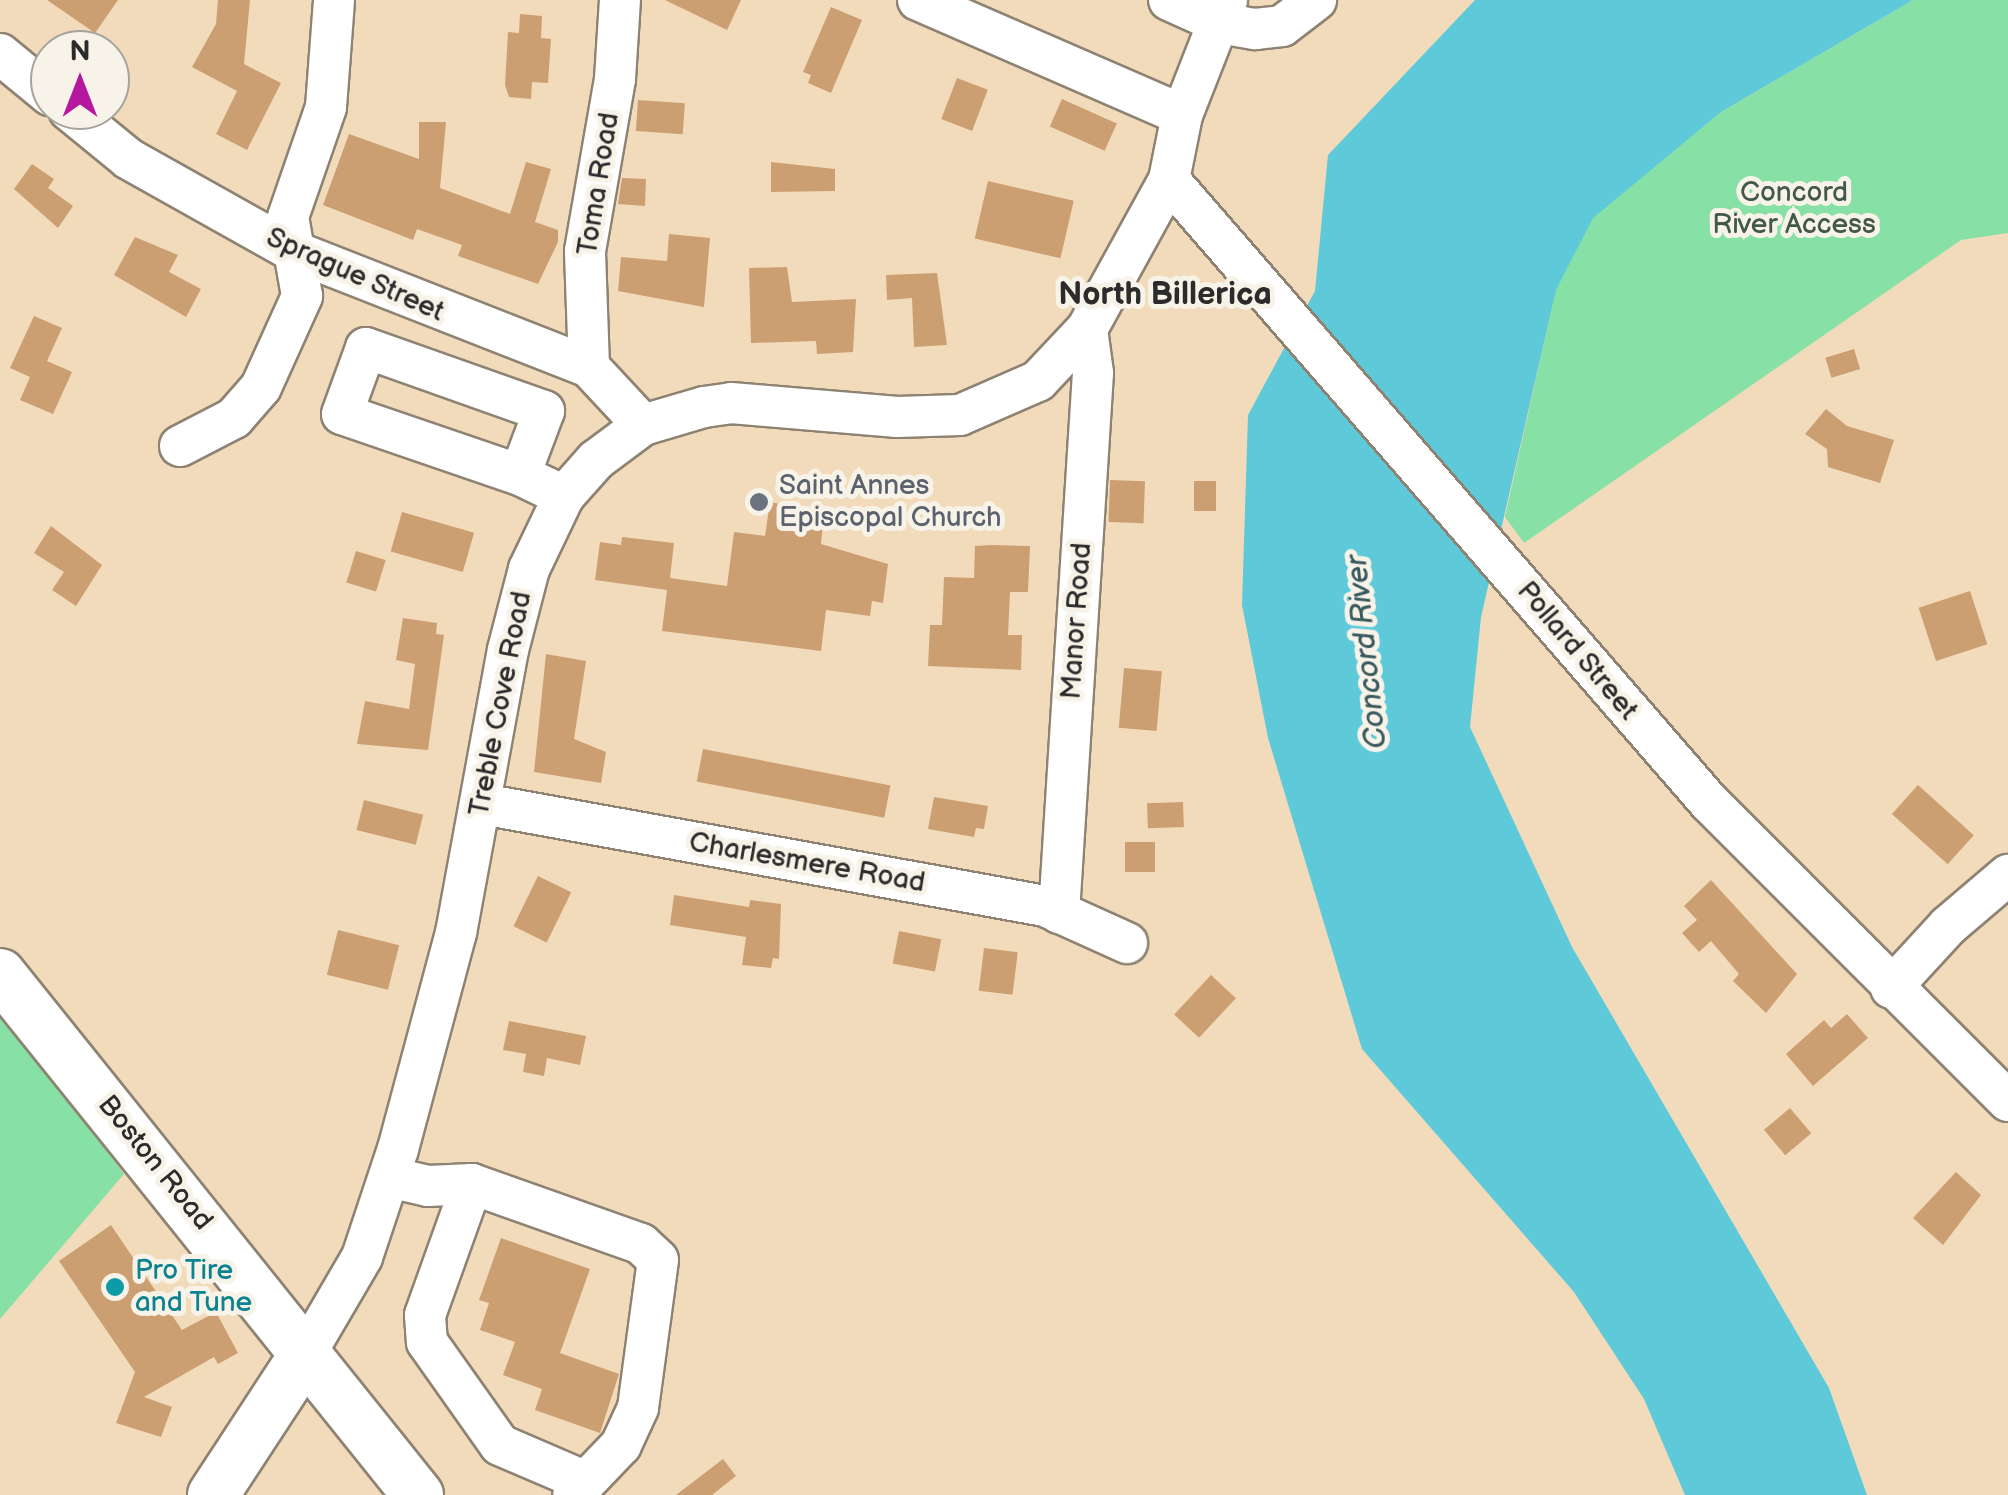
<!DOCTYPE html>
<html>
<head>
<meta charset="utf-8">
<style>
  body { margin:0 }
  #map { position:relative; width:2008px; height:1495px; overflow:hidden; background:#f2dbbb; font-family:"Balsamiq Sans",sans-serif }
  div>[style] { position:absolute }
  .green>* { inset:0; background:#87e0a6 }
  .water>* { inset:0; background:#5ec9d9 }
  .building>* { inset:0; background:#cc9f72; transform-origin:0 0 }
  .roads { filter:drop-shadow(2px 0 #8e8373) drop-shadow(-2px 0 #8e8373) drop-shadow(0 2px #8e8373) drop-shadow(0 -2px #8e8373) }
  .minor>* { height:40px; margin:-20px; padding:0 20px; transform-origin:20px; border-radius:20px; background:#fff }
  .major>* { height:50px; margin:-25px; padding:0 25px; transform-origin:25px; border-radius:25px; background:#fff }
  .dots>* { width:28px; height:28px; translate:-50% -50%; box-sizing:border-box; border:5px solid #f7f3e8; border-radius:50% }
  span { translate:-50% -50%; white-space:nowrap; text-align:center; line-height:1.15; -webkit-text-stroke:10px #f7f3e8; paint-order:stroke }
  .street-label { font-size:28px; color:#2b2b2b }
  .park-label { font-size:28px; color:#42584a }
  .worship-label { font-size:28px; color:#5b616d }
  .left { translate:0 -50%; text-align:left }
  .culture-label { font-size:28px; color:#0d838f }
  .water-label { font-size:30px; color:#3a5a5f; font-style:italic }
  .quarter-label { font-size:32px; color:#2b2b2b; font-weight:700 }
  .north { position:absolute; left:30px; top:30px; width:100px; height:100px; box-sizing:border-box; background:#f7f3e8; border:2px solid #a5a39c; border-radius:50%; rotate:0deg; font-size:28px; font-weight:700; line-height:40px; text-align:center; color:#2b2b2b }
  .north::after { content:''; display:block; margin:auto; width:35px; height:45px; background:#b5179e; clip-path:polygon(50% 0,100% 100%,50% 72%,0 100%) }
</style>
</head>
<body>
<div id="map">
  <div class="green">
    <i style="clip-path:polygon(1913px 0,2008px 0,2008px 233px,1961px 240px,1524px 543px,1505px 517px,1556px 289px,1593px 217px,1721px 112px)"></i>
    <i style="clip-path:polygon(0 1010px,124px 1174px,0 1319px)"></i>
  </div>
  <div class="water">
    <i style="clip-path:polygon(1475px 0,1913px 0,1721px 112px,1593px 218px,1556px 290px,1481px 617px,1470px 727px,1572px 947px,1829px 1388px,1867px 1495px,1685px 1495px,1644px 1399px,1574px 1292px,1362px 1049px,1268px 738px,1242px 605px,1248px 415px,1315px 291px,1328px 155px)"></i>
  </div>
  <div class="building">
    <i style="clip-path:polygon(47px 0,118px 0,95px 33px)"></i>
    <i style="clip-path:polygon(218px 0,250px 0,244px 64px,281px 83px,247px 150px,216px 134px,237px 91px,192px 67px,216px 24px)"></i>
    <i style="clip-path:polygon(665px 0,741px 0,727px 30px)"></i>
    <i style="clip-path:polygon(831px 7px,862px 20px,831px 93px,808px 83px,811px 75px,803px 72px)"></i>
    <i style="clip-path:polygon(520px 14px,542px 16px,541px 38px,551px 39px,548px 83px,532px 82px,531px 99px,509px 97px,505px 85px,508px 32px,519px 33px)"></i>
    <i style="left:957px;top:78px;width:33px;height:44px;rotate:21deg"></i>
    <i style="left:1062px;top:99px;width:60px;height:30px;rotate:24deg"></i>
    <i style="left:638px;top:100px;width:47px;height:31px;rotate:4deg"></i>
    <i style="clip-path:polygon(419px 122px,446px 122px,440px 188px,510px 214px,526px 162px,551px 169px,535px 222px,558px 230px,558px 242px,538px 284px,458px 256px,462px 245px,417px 229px,413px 240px,323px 205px,349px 134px,419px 159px)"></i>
    <i style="clip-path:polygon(771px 162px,835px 169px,835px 191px,771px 192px)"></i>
    <i style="clip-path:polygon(32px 164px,54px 179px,48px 188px,73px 206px,58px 228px,14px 189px)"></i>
    <i style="clip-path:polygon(622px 178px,646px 179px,645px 206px,618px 204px)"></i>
    <i style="left:988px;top:181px;width:88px;height:59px;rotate:13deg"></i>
    <i style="clip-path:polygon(669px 234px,710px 238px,704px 307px,618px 291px,621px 257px,667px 261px)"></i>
    <i style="clip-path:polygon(135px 237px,178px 255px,169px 272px,201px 289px,186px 317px,114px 275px)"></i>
    <i style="clip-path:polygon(787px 267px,792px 302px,856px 299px,853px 352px,817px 354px,816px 341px,751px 343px,749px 268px)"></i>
    <i style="clip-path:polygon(937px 273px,947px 345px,914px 347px,912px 298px,887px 300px,886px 275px)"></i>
    <i style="clip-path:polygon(34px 316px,62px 328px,47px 361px,72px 372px,53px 414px,20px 400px,30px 377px,10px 368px)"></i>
    <i style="left:1854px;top:349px;width:21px;height:30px;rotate:73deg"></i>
    <i style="clip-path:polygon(1826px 409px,1847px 426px,1894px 440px,1880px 483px,1828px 467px,1827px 449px,1805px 434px)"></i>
    <i style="left:1110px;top:480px;width:35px;height:42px;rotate:2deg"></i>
    <i style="left:1194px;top:481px;width:22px;height:30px"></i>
    <i style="clip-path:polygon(770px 502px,824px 513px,821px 544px,888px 564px,883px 603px,872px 601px,870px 616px,826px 610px,821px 651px,662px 631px,667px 590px,595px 580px,600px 542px,621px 545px,622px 537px,674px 543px,670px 578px,727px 586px,734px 532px,765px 536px)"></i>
    <i style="left:402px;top:512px;width:75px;height:41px;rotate:16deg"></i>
    <i style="clip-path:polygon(51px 526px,102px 565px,76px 606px,52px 590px,64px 572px,34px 553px)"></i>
    <i style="clip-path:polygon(992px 545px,1030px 546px,1028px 592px,1010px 592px,1008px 635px,1022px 635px,1021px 670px,928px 666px,930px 625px,942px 625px,944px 577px,974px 578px,975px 546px)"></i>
    <i style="left:356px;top:551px;width:31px;height:33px;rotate:17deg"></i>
    <i style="left:1970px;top:591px;width:56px;height:54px;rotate:72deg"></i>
    <i style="clip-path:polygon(403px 618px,437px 623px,436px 634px,444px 635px,428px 750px,357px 744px,365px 701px,409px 709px,415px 664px,396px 660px)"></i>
    <i style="clip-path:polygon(546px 654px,586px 661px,574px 739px,606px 752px,601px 783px,534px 772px)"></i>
    <i style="left:1124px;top:668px;width:38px;height:60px;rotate:5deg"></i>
    <i style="left:703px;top:749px;width:191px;height:33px;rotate:11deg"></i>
    <i style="left:1918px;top:785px;width:75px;height:39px;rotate:42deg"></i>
    <i style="clip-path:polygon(934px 797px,988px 806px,984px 829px,976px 828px,974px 837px,928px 829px)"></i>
    <i style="left:364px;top:800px;width:61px;height:31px;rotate:14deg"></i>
    <i style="left:1183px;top:802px;width:25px;height:36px;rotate:88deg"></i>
    <i style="left:1155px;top:842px;width:30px;height:30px;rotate:90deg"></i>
    <i style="left:538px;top:876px;width:37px;height:56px;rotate:26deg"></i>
    <i style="clip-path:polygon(1711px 880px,1797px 974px,1766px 1013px,1733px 981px,1739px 974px,1711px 941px,1699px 952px,1682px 933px,1697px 920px,1684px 906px)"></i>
    <i style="clip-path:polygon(674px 895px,749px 907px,750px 900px,781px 904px,779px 959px,773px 958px,771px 968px,742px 965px,746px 937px,670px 925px)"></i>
    <i style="left:338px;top:930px;width:63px;height:46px;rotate:14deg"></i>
    <i style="left:899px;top:931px;width:43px;height:33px;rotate:11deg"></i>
    <i style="left:984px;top:948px;width:34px;height:43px;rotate:7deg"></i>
    <i style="left:1211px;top:975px;width:34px;height:54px;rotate:43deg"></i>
    <i style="clip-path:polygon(1847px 1014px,1868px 1038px,1813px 1086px,1786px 1054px,1824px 1020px,1831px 1028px)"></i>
    <i style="clip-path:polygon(509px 1021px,586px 1036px,580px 1065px,547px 1058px,544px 1076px,523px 1072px,526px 1054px,503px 1050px)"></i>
    <i style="left:1790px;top:1108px;width:33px;height:34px;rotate:50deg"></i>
    <i style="clip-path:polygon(1956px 1172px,1981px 1195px,1943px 1245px,1913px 1218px)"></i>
    <i style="clip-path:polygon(111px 1225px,182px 1330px,216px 1312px,238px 1353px,218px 1364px,214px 1357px,144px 1397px,172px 1407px,161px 1437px,116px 1423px,135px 1372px,59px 1261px)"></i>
    <i style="clip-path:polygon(501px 1238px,590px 1269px,560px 1353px,619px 1374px,600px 1433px,535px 1410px,542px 1389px,503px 1375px,515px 1342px,480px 1330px,489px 1303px,479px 1300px)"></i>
    <i style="clip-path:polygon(723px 1459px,736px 1476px,712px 1495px,676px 1495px)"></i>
  </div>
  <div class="roads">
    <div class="minor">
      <i style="left:918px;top:0;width:288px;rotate:23.5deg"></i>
      <i style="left:1169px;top:0;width:56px;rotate:24.3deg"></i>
      <i style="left:1220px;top:23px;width:36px;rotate:10deg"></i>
      <i style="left:1255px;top:29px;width:27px;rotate:-6deg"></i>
      <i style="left:1282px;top:26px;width:43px;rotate:-37.4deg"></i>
      <i style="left:0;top:54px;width:65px;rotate:39.4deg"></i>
      <i style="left:69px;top:110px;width:77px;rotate:39.2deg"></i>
      <i style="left:129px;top:159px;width:188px;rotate:29.3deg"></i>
      <i style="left:293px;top:251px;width:318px;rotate:21.4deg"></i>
      <i style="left:589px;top:367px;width:79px;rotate:47deg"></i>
      <i style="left:1169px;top:180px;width:824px;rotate:49.04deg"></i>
      <i style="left:1709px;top:802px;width:423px;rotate:45deg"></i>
      <i style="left:589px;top:367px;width:116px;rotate:-92deg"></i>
      <i style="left:585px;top:251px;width:175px;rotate:-80.1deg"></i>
      <i style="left:615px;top:79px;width:79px;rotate:-86.4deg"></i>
      <i style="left:180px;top:446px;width:61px;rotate:-27.4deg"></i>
      <i style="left:234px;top:418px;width:41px;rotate:-48.9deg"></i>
      <i style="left:261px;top:387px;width:100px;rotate:-65.7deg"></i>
      <i style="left:302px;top:296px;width:80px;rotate:-100deg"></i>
      <i style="left:288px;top:217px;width:116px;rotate:-70.9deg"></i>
      <i style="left:326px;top:107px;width:107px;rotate:-85.7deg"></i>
      <i style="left:520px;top:475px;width:188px;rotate:-161.1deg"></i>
      <i style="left:342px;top:414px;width:70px;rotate:-70deg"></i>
      <i style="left:366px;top:348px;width:189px;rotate:19.5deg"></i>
      <i style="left:544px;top:411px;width:68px;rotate:110.6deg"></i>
      <i style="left:520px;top:475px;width:49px;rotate:25.5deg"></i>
      <i style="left:482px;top:804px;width:572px;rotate:10.27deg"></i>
      <i style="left:1045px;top:906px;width:90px;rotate:24.3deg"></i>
      <i style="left:1059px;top:913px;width:541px;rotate:-86.4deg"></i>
      <i style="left:1093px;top:373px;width:44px;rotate:-97.8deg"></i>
      <i style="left:1891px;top:988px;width:84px;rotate:-47.4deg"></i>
      <i style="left:1948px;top:926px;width:79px;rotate:-40.4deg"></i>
      <i style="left:389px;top:1177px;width:40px;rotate:13deg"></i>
      <i style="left:428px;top:1186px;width:44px;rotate:-2.6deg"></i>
      <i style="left:472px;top:1184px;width:179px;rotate:19.5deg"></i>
      <i style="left:641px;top:1244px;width:23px;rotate:43deg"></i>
      <i style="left:658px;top:1260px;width:149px;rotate:97.7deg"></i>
      <i style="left:638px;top:1408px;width:41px;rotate:114.7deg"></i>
      <i style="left:621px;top:1445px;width:69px;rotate:133.8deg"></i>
      <i style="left:472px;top:1184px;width:139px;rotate:109.7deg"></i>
      <i style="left:425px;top:1315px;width:27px;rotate:86deg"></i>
      <i style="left:427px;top:1342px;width:126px;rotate:54.7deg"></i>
      <i style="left:500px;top:1445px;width:91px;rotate:23.2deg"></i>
      <i style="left:306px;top:1353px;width:111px;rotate:-59.7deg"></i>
      <i style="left:362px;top:1257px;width:114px;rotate:-71.6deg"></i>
      <i style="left:398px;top:1149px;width:224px;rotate:-75deg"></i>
      <i style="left:456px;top:933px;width:288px;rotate:-79.6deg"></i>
      <i style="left:508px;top:650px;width:84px;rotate:-75.5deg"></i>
      <i style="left:529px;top:569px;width:81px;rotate:-64.4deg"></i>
      <i style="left:564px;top:496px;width:48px;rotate:-48.4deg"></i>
      <i style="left:596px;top:460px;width:59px;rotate:-36.7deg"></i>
      <i style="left:643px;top:425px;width:64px;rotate:-16.4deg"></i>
      <i style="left:704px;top:407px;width:27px;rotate:-8deg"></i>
      <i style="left:731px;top:403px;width:167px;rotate:4.8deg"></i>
      <i style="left:897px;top:417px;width:63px;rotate:-1.8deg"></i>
      <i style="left:960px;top:415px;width:85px;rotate:-23.6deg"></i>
      <i style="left:1038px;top:381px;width:71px;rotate:-46.7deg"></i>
      <i style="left:1087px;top:329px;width:170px;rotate:-61.2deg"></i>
      <i style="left:1169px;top:180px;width:66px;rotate:-78.7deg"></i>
      <i style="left:1182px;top:115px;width:123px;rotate:-68.6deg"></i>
    </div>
    <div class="major">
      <i style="left:0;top:974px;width:668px;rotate:51.26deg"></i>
      <i style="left:213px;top:1495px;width:170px;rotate:-56.8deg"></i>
    </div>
  </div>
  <div class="dots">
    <i style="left:759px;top:502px;background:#6b7280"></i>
    <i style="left:115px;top:1287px;background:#0f9aa8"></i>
  </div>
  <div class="street-label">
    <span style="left:599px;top:184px;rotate:-81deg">Toma Road</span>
    <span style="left:355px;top:275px;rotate:24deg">Sprague Street</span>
    <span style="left:1077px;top:621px;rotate:-86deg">Manor Road</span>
    <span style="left:1577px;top:651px;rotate:50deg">Pollard Street</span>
    <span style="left:501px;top:704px;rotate:-79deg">Treble Cove Road</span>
    <span style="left:807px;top:863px;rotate:10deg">Charlesmere Road</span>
    <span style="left:155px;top:1163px;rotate:51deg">Boston Road</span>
  </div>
  <div class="park-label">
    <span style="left:1794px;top:209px">Concord<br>River Access</span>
  </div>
  <div class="worship-label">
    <span class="left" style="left:779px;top:502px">Saint Annes<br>Episcopal Church</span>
  </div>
  <div class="culture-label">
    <span class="left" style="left:135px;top:1287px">Pro Tire<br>and Tune</span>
  </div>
  <div class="water-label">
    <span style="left:1367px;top:652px;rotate:-96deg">Concord River</span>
  </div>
  <div class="quarter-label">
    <span style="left:1165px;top:295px">North Billerica</span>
  </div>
  <div class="north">N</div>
</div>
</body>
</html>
